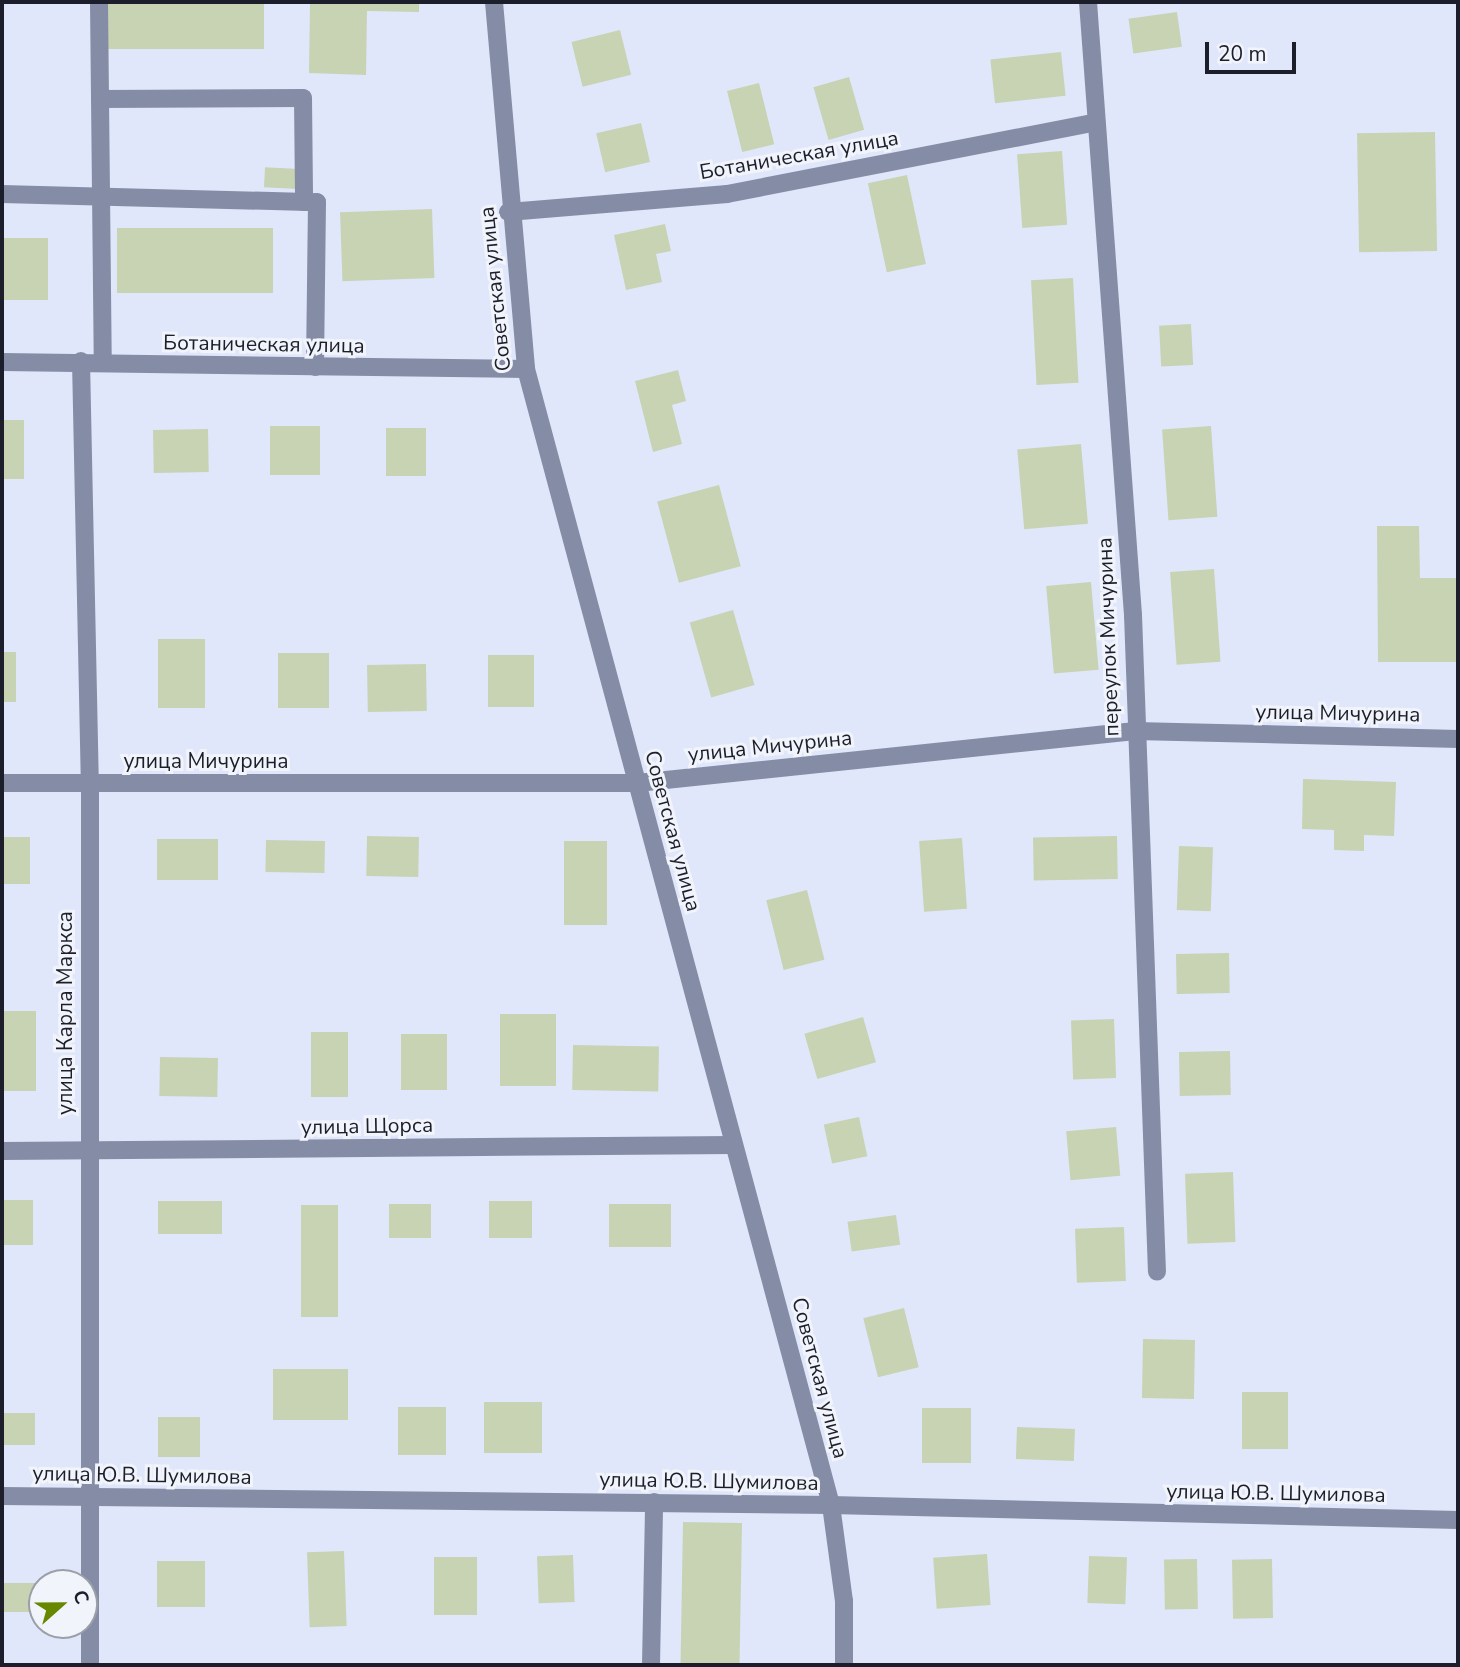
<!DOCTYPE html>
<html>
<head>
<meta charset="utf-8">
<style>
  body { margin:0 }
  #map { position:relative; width:1460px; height:1667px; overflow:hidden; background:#e0e7fa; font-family:"Nunito Sans",sans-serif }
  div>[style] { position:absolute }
  .building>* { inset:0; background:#c7d3b3; transform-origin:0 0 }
  .service>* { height:18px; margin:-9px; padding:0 9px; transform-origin:9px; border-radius:9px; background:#858da6 }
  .minor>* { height:18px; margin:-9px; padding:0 9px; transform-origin:9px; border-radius:9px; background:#858da6 }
  .tertiary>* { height:18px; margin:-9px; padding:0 9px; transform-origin:9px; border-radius:9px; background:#858da6 }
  span { translate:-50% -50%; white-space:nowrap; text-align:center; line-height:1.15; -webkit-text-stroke:6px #f2f4fb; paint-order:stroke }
  .street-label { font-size:21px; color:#1c1f2b }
  .frame { position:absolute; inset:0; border:4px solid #1c1f2b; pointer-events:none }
  .north { position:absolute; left:28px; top:1569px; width:70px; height:70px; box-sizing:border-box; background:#f2f4fb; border:2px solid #9c9fa8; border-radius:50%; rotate:69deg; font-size:19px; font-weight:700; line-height:28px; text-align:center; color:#1c1f2b }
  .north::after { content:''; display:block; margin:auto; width:24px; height:32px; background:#678701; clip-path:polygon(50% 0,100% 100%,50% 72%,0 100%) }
  .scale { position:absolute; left:1205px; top:42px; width:91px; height:32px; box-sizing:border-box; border:4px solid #1c1f2b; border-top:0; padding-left:9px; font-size:21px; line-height:24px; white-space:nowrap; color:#1c1f2b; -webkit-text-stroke:5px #f2f4fb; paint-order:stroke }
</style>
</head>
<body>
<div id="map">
  <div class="building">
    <i style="left:108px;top:2px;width:156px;height:47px"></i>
    <i style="clip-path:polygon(310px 2px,419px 2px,419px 12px,367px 11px,366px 75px,309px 73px)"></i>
    <i style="left:1177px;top:12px;width:35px;height:49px;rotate:82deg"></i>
    <i style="left:620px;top:30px;width:46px;height:50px;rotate:76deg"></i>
    <i style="left:1061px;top:52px;width:44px;height:71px;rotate:84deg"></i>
    <i style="left:849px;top:77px;width:55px;height:37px;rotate:74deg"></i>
    <i style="left:759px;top:83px;width:63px;height:33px;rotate:76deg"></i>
    <i style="left:641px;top:123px;width:40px;height:46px;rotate:77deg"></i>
    <i style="left:1435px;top:132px;width:119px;height:78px;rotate:89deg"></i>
    <i style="left:1062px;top:151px;width:74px;height:45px;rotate:86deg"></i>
    <i style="left:299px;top:169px;width:20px;height:34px;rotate:93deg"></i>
    <i style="left:907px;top:175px;width:91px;height:40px;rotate:78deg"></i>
    <i style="left:432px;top:209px;width:69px;height:92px;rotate:88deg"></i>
    <i style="clip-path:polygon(665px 224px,671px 251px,656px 254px,662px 282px,626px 290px,614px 235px)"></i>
    <i style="left:273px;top:228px;width:65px;height:156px;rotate:90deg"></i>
    <i style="left:2px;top:238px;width:46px;height:62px"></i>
    <i style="left:1073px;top:278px;width:105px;height:42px;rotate:87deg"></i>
    <i style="left:1191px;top:324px;width:41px;height:32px;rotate:87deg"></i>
    <i style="clip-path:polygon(678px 370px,686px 401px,672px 405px,682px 444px,653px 452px,635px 381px)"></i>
    <i style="left:24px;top:420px;width:59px;height:22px;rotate:90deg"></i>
    <i style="left:320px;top:426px;width:49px;height:50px;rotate:90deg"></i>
    <i style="left:1211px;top:426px;width:91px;height:49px;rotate:86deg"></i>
    <i style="left:386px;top:428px;width:40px;height:48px"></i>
    <i style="left:208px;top:429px;width:43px;height:55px;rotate:89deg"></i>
    <i style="left:1081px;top:444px;width:80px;height:64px;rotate:85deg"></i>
    <i style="left:719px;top:485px;width:84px;height:64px;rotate:75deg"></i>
    <i style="clip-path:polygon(1377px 526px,1419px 526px,1420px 578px,1458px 578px,1458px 662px,1378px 662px)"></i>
    <i style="left:1214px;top:569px;width:93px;height:44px;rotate:86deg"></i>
    <i style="left:1091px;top:582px;width:88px;height:45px;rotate:85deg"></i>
    <i style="left:733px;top:610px;width:78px;height:45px;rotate:74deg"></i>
    <i style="left:158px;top:639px;width:47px;height:69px"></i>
    <i style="left:2px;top:652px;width:14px;height:50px"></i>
    <i style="left:278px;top:653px;width:51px;height:55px"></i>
    <i style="left:488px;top:655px;width:46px;height:52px"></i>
    <i style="left:426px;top:664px;width:47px;height:59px;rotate:89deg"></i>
    <i style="clip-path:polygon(1303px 779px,1396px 782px,1394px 836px,1364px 835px,1364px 851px,1334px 850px,1334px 830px,1302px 829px)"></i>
    <i style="left:367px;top:836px;width:52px;height:40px;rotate:1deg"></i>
    <i style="left:1117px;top:836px;width:43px;height:84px;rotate:89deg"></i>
    <i style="left:2px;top:837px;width:28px;height:47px"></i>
    <i style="left:962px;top:838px;width:71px;height:43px;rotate:86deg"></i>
    <i style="left:157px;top:839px;width:61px;height:41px"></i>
    <i style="left:266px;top:840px;width:59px;height:32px;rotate:1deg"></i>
    <i style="left:564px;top:841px;width:43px;height:84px"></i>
    <i style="left:1179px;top:846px;width:34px;height:64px;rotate:2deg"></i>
    <i style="left:807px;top:890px;width:72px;height:42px;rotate:76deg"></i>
    <i style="left:1229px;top:953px;width:40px;height:53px;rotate:89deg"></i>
    <i style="left:36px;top:1011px;width:80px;height:34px;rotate:90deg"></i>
    <i style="left:500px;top:1014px;width:56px;height:72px"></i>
    <i style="left:863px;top:1017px;width:47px;height:61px;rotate:74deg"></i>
    <i style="left:1114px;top:1019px;width:59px;height:43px;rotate:88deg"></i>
    <i style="left:311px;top:1032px;width:37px;height:65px"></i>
    <i style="left:401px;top:1034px;width:46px;height:56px"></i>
    <i style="left:573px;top:1045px;width:86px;height:45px;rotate:1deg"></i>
    <i style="left:1230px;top:1051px;width:44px;height:51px;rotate:89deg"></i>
    <i style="left:160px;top:1057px;width:58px;height:39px;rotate:1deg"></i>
    <i style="left:859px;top:1117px;width:40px;height:36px;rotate:78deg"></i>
    <i style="left:1116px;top:1127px;width:49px;height:50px;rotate:85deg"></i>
    <i style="left:1233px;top:1172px;width:70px;height:48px;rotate:88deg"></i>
    <i style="left:2px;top:1200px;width:31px;height:45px"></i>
    <i style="left:158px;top:1201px;width:64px;height:33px"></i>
    <i style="left:489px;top:1201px;width:43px;height:37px"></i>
    <i style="left:389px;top:1204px;width:42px;height:34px"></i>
    <i style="left:609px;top:1204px;width:62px;height:43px"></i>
    <i style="left:301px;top:1205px;width:37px;height:112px"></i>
    <i style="left:896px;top:1215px;width:30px;height:49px;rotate:82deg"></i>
    <i style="left:1124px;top:1227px;width:54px;height:49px;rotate:88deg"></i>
    <i style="left:904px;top:1308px;width:61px;height:42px;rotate:76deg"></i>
    <i style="left:1143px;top:1339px;width:52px;height:59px;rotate:1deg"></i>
    <i style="left:273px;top:1369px;width:75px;height:51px"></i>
    <i style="left:1242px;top:1392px;width:46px;height:57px"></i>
    <i style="left:484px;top:1402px;width:58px;height:51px"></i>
    <i style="left:398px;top:1407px;width:48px;height:48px"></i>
    <i style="left:922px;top:1408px;width:49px;height:55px"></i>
    <i style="left:2px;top:1413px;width:33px;height:32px"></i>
    <i style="left:158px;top:1417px;width:42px;height:40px"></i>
    <i style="left:1017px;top:1427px;width:58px;height:32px;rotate:2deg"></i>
    <i style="left:683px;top:1522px;width:59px;height:143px;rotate:1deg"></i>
    <i style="left:344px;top:1551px;width:75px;height:37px;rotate:88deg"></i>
    <i style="left:987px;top:1554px;width:51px;height:54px;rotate:86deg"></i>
    <i style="left:573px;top:1555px;width:47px;height:36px;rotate:88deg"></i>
    <i style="left:1089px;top:1556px;width:38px;height:47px;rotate:2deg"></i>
    <i style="left:434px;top:1557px;width:43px;height:58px"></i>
    <i style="left:1197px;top:1559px;width:50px;height:33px;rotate:89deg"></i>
    <i style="left:1272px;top:1559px;width:59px;height:40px;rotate:89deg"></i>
    <i style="left:205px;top:1561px;width:46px;height:48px;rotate:90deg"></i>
    <i style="left:36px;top:1583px;width:29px;height:34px;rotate:90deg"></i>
  </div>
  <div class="service">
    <i style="left:99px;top:2px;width:360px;rotate:89.4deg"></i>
    <i style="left:100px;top:99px;width:203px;rotate:-0.3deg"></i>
    <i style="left:303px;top:98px;width:104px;rotate:89.4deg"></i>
    <i style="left:2px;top:194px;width:315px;rotate:1.5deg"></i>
    <i style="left:317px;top:202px;width:165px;rotate:90.7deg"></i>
    <i style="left:651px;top:1665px;width:163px;rotate:-88.9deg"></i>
  </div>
  <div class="minor">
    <i style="left:1088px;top:2px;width:615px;rotate:85.8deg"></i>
    <i style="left:1133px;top:615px;width:657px;rotate:87.91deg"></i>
    <i style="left:508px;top:212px;width:220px;rotate:-4.7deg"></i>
    <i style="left:727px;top:194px;width:376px;rotate:-11deg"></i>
    <i style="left:81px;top:361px;width:423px;rotate:88.8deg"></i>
    <i style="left:90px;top:784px;width:881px;rotate:90deg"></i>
    <i style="left:2px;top:783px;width:635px"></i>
    <i style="left:637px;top:783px;width:501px;rotate:-5.96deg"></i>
    <i style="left:1135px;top:731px;width:323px;rotate:1.4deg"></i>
    <i style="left:2px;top:1151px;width:731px;rotate:-0.47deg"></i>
    <i style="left:2px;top:1496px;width:829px;rotate:0.62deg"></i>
    <i style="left:831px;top:1505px;width:627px;rotate:1.37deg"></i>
  </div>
  <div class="tertiary">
    <i style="left:494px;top:2px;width:368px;rotate:85deg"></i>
    <i style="left:526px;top:369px;width:1176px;rotate:74.97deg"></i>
    <i style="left:831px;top:1505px;width:97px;rotate:82.3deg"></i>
    <i style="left:844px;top:1601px;width:64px;rotate:90deg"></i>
    <i style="left:2px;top:362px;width:524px;rotate:0.77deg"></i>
  </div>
  <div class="street-label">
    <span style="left:799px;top:155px;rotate:-10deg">Ботаническая улица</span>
    <span style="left:495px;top:289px;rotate:-96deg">Советская улица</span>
    <span style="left:264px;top:344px;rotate:1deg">Ботаническая улица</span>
    <span style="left:1108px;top:637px;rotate:-92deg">переулок Мичурина</span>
    <span style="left:1338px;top:713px;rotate:1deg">улица Мичурина</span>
    <span style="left:770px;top:746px;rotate:-6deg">улица Мичурина</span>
    <span style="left:206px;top:761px">улица Мичурина</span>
    <span style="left:673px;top:831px;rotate:75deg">Советская улица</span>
    <span style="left:65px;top:1013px;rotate:-90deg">улица Карла Маркса</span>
    <span style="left:367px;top:1126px;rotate:-1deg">улица Щорса</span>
    <span style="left:820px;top:1378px;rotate:75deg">Советская улица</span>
    <span style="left:142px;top:1475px;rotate:1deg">улица Ю.В. Шумилова</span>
    <span style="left:709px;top:1481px;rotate:1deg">улица Ю.В. Шумилова</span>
    <span style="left:1276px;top:1493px;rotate:1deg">улица Ю.В. Шумилова</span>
  </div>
  <div class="frame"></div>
  <div class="north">С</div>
  <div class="scale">20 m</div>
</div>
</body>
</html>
